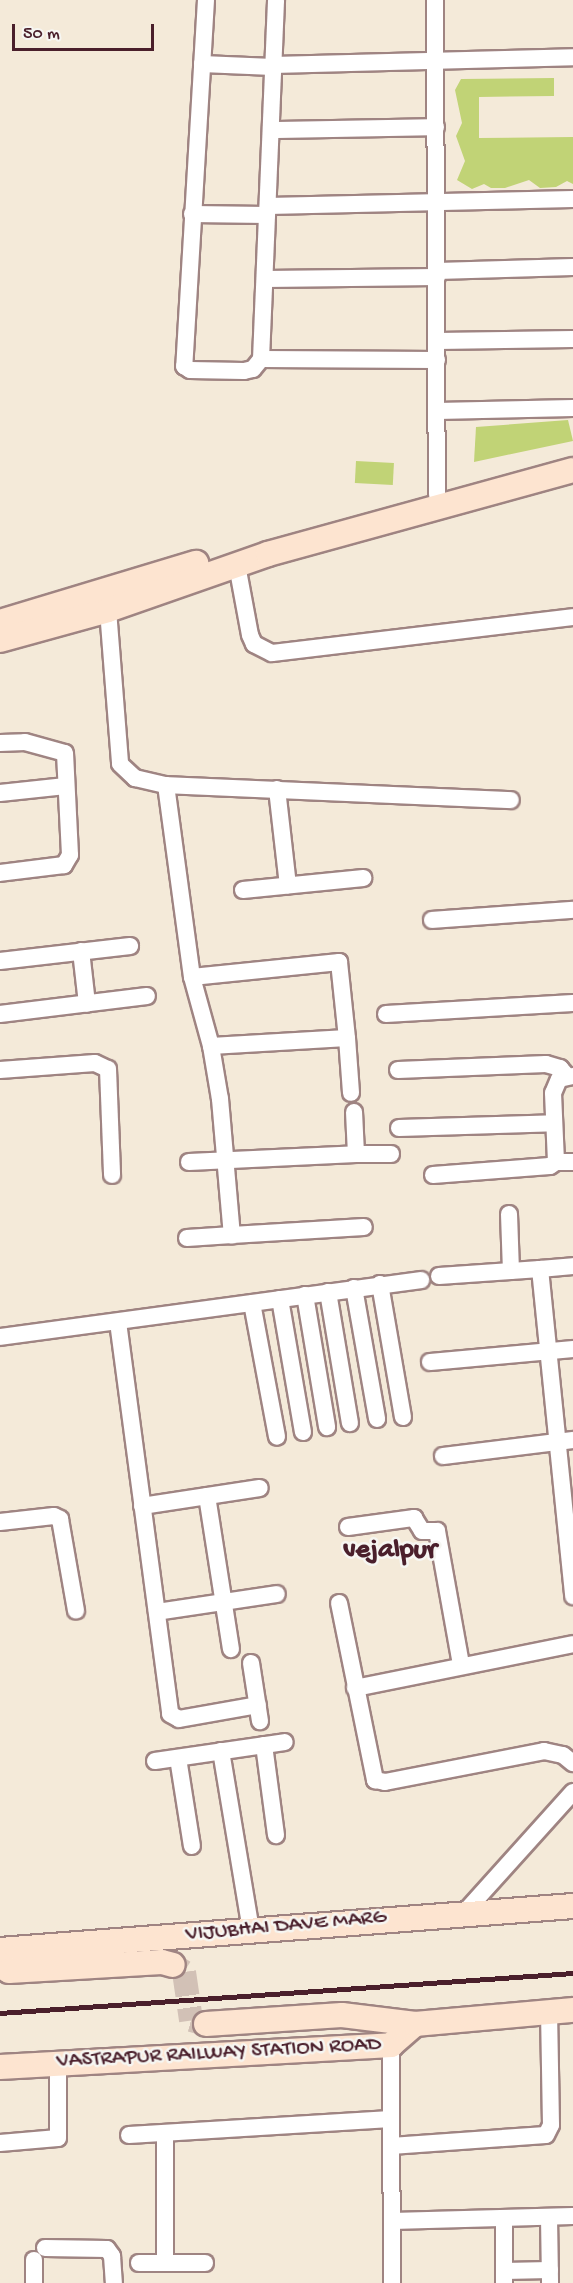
<!DOCTYPE html>
<html>
<head>
<meta charset="utf-8">
<style>
  body { margin:0 }
  #map { position:relative; width:573px; height:2283px; overflow:hidden; background:#f4ead9; font-family:"Gochi Hand",sans-serif }
  div>[style] { position:absolute }
  .green>* { inset:0; background:#c1d376; transform-origin:0 0 }
  .secondary-tunnel>* { height:24px; margin-top:-12px; transform-origin:0; background:repeating-linear-gradient(90deg,#d2c1b6 0 24px,transparent 0 36px) }
  .roads { filter:drop-shadow(2px 0 #9f8482) drop-shadow(-2px 0 #9f8482) drop-shadow(0 2px #9f8482) drop-shadow(0 -2px #9f8482) }
  .street>* { height:16px; margin:-8px; padding:0 8px; transform-origin:8px; border-radius:8px; background:#fff }
  .secondary>* { height:24px; margin:-12px; padding:0 12px; transform-origin:12px; border-radius:12px; background:#fde4d0 }
  .rail>* { height:4.5px; margin:-2.25px; padding:0 2.25px; transform-origin:2.25px; border-radius:2.25px; background:#4a1f2b }
  span { translate:-50% -50%; white-space:nowrap; text-align:center; line-height:1.15; -webkit-text-stroke:5px #f6f6f2; paint-order:stroke }
  .street-label { font-size:22px; color:#4a1f2b }
  .district-label { font-size:28px; color:#4a1f2b; font-weight:700 }
  .scale { position:absolute; left:12px; top:24px; width:142px; height:27px; box-sizing:border-box; border:3px solid #4a1f2b; border-top:0; padding-left:8px; font-size:18px; line-height:21px; white-space:nowrap; color:#4a1f2b; -webkit-text-stroke:4px #f6f6f2; paint-order:stroke }
</style>
</head>
<body>
<div id="map">
  <div class="green">
    <i style="clip-path:polygon(554px 78px,554px 96px,479px 97px,479px 138px,573px 137px,573px 184px,567px 181px,556px 187px,540px 188px,529px 180px,505px 188px,491px 188px,484px 184px,472px 189px,457px 180px,465px 161px,456px 136px,462px 123px,455px 90px,461px 79px)"></i>
    <i style="clip-path:polygon(568px 420px,573px 441px,474px 462px,476px 427px)"></i>
    <i style="left:356px;top:461px;width:38px;height:22px;rotate:3deg"></i>
  </div>
  <div class="secondary-tunnel">
    <i style="left:173px;top:1965px;width:13px;rotate:32deg"></i>
    <i style="left:184px;top:1972px;width:49px;rotate:81.7deg"></i>
    <i style="left:191px;top:2020px;width:16px;rotate:15deg"></i>
  </div>
  <div class="roads">
    <div class="street">
      <i style="left:206px;top:0;width:367px;rotate:93.4deg"></i>
      <i style="left:184px;top:366px;width:7px;rotate:34deg"></i>
      <i style="left:190px;top:370px;width:54px;rotate:1.1deg"></i>
      <i style="left:244px;top:371px;width:9px;rotate:-13deg"></i>
      <i style="left:253px;top:369px;width:13px;rotate:-51deg"></i>
      <i style="left:261px;top:359px;width:176px;rotate:0.3deg"></i>
      <i style="left:435px;top:0;width:494px;rotate:89.8deg"></i>
      <i style="left:202px;top:64px;width:71px;rotate:2.4deg"></i>
      <i style="left:273px;top:65px;width:300px;rotate:-1.5deg"></i>
      <i style="left:271px;top:130px;width:165px;rotate:-1deg"></i>
      <i style="left:268px;top:206px;width:305px;rotate:-1.3deg"></i>
      <i style="left:192px;top:214px;width:75px;rotate:0.8deg"></i>
      <i style="left:437px;top:271px;width:136px;rotate:-1.7deg"></i>
      <i style="left:265px;top:279px;width:172px;rotate:-0.7deg"></i>
      <i style="left:437px;top:341px;width:136px;rotate:-0.8deg"></i>
      <i style="left:261px;top:359px;width:359px;rotate:-87.6deg"></i>
      <i style="left:437px;top:411px;width:136px;rotate:-1.3deg"></i>
      <i style="left:237px;top:565px;width:71px;rotate:79.5deg"></i>
      <i style="left:250px;top:635px;width:10px;rotate:66deg"></i>
      <i style="left:254px;top:644px;width:20px;rotate:27deg"></i>
      <i style="left:272px;top:653px;width:303px;rotate:-6.8deg"></i>
      <i style="left:108px;top:610px;width:154px;rotate:85.5deg"></i>
      <i style="left:120px;top:764px;width:21px;rotate:43deg"></i>
      <i style="left:135px;top:778px;width:32px;rotate:13deg"></i>
      <i style="left:166px;top:785px;width:345px;rotate:2.5deg"></i>
      <i style="left:0;top:743px;width:25px;rotate:-2deg"></i>
      <i style="left:25px;top:742px;width:41px;rotate:15.4deg"></i>
      <i style="left:65px;top:753px;width:102px;rotate:87.2deg"></i>
      <i style="left:70px;top:855px;width:12px;rotate:121deg"></i>
      <i style="left:64px;top:865px;width:64px;rotate:172.9deg"></i>
      <i style="left:166px;top:785px;width:194px;rotate:82.3deg"></i>
      <i style="left:192px;top:977px;width:72px;rotate:74.6deg"></i>
      <i style="left:211px;top:1046px;width:54px;rotate:80.4deg"></i>
      <i style="left:220px;top:1099px;width:137px;rotate:85deg"></i>
      <i style="left:232px;top:1235px;width:132px;rotate:-3.5deg"></i>
      <i style="left:277px;top:789px;width:97px;rotate:83.5deg"></i>
      <i style="left:0;top:793px;width:66px;rotate:-6.1deg"></i>
      <i style="left:243px;top:890px;width:121px;rotate:-5.7deg"></i>
      <i style="left:432px;top:920px;width:141px;rotate:-4.1deg"></i>
      <i style="left:81px;top:951px;width:53px;rotate:83.5deg"></i>
      <i style="left:0;top:961px;width:131px;rotate:-6.6deg"></i>
      <i style="left:192px;top:977px;width:148px;rotate:-5.8deg"></i>
      <i style="left:339px;top:962px;width:76px;rotate:84deg"></i>
      <i style="left:0;top:1014px;width:148px;rotate:-7deg"></i>
      <i style="left:386px;top:1014px;width:187px;rotate:-3.4deg"></i>
      <i style="left:211px;top:1046px;width:136px;rotate:-3.4deg"></i>
      <i style="left:347px;top:1038px;width:55px;rotate:85.8deg"></i>
      <i style="left:0;top:1070px;width:95px;rotate:-4.2deg"></i>
      <i style="left:95px;top:1063px;width:14px;rotate:25deg"></i>
      <i style="left:108px;top:1069px;width:106px;rotate:87.8deg"></i>
      <i style="left:398px;top:1070px;width:148px;rotate:-2.3deg"></i>
      <i style="left:546px;top:1064px;width:15px;rotate:16deg"></i>
      <i style="left:560px;top:1068px;width:11px;rotate:49deg"></i>
      <i style="left:573px;top:1076px;width:14px;rotate:168deg"></i>
      <i style="left:559px;top:1079px;width:15px;rotate:113deg"></i>
      <i style="left:553px;top:1093px;width:69px;rotate:87.5deg"></i>
      <i style="left:556px;top:1162px;width:17px"></i>
      <i style="left:399px;top:1128px;width:155px;rotate:-1.8deg"></i>
      <i style="left:356px;top:1154px;width:35px"></i>
      <i style="left:189px;top:1162px;width:167px;rotate:-2.7deg"></i>
      <i style="left:356px;top:1154px;width:42px;rotate:-92.7deg"></i>
      <i style="left:433px;top:1175px;width:117px;rotate:-4.4deg"></i>
      <i style="left:550px;top:1166px;width:7px;rotate:-34deg"></i>
      <i style="left:509px;top:1214px;width:57px;rotate:88deg"></i>
      <i style="left:187px;top:1238px;width:45px;rotate:-3.8deg"></i>
      <i style="left:540px;top:1269px;width:33px;rotate:-5deg"></i>
      <i style="left:439px;top:1276px;width:101px;rotate:-4deg"></i>
      <i style="left:540px;top:1269px;width:329px;rotate:84.2deg"></i>
      <i style="left:380px;top:1284px;width:135px;rotate:80.2deg"></i>
      <i style="left:354px;top:1288px;width:133px;rotate:80deg"></i>
      <i style="left:328px;top:1292px;width:133px;rotate:80.5deg"></i>
      <i style="left:305px;top:1295px;width:134px;rotate:80.5deg"></i>
      <i style="left:280px;top:1299px;width:135px;rotate:80.2deg"></i>
      <i style="left:252px;top:1303px;width:136px;rotate:79.4deg"></i>
      <i style="left:118px;top:1322px;width:395px;rotate:82.4deg"></i>
      <i style="left:170px;top:1714px;width:10px;rotate:29deg"></i>
      <i style="left:179px;top:1719px;width:80px;rotate:-10deg"></i>
      <i style="left:0;top:1337px;width:425px;rotate:-7.7deg"></i>
      <i style="left:430px;top:1362px;width:144px;rotate:-5.2deg"></i>
      <i style="left:443px;top:1456px;width:131px;rotate:-7deg"></i>
      <i style="left:207px;top:1496px;width:155px;rotate:81.1deg"></i>
      <i style="left:142px;top:1506px;width:119px;rotate:-8.7deg"></i>
      <i style="left:0;top:1522px;width:54px;rotate:-6.3deg"></i>
      <i style="left:54px;top:1516px;width:7px;rotate:27deg"></i>
      <i style="left:60px;top:1519px;width:93px;rotate:80.1deg"></i>
      <i style="left:348px;top:1527px;width:67px;rotate:-7.8deg"></i>
      <i style="left:414px;top:1518px;width:15px;rotate:58deg"></i>
      <i style="left:422px;top:1531px;width:15px"></i>
      <i style="left:437px;top:1531px;width:136px;rotate:79.8deg"></i>
      <i style="left:339px;top:1603px;width:181px;rotate:78.5deg"></i>
      <i style="left:375px;top:1780px;width:10px;rotate:11deg"></i>
      <i style="left:385px;top:1782px;width:162px;rotate:-11deg"></i>
      <i style="left:544px;top:1751px;width:19px;rotate:12deg"></i>
      <i style="left:563px;top:1755px;width:13px;rotate:39deg"></i>
      <i style="left:157px;top:1612px;width:121px;rotate:-8.5deg"></i>
      <i style="left:251px;top:1663px;width:59px;rotate:81.2deg"></i>
      <i style="left:355px;top:1688px;width:222px;rotate:-11.4deg"></i>
      <i style="left:264px;top:1745px;width:91px;rotate:82.4deg"></i>
      <i style="left:221px;top:1751px;width:181px;rotate:80.5deg"></i>
      <i style="left:178px;top:1758px;width:89px;rotate:81deg"></i>
      <i style="left:155px;top:1761px;width:131px;rotate:-8.3deg"></i>
      <i style="left:464px;top:1913px;width:163px;rotate:-48deg"></i>
      <i style="left:391px;top:2045px;width:238px;rotate:89.8deg"></i>
      <i style="left:165px;top:2133px;width:130px;rotate:90deg"></i>
      <i style="left:129px;top:2135px;width:262px;rotate:-3.5deg"></i>
      <i style="left:0;top:2143px;width:58px;rotate:-4.9deg"></i>
      <i style="left:58px;top:2138px;width:74px;rotate:-90deg"></i>
      <i style="left:391px;top:2146px;width:155px;rotate:-4.1deg"></i>
      <i style="left:546px;top:2135px;width:11px;rotate:-63deg"></i>
      <i style="left:551px;top:2125px;width:113px;rotate:-91deg"></i>
      <i style="left:549px;top:2217px;width:66px;rotate:89.1deg"></i>
      <i style="left:504px;top:2218px;width:65px;rotate:90deg"></i>
      <i style="left:392px;top:2221px;width:181px;rotate:-1.6deg"></i>
      <i style="left:45px;top:2248px;width:62px;rotate:0.9deg"></i>
      <i style="left:107px;top:2249px;width:9px;rotate:54deg"></i>
      <i style="left:112px;top:2256px;width:27px;rotate:86deg"></i>
      <i style="left:34px;top:2260px;width:23px;rotate:90deg"></i>
      <i style="left:139px;top:2263px;width:66px"></i>
      <i style="left:504px;top:2271px;width:46px;rotate:-1.2deg"></i>
    </div>
    <div class="secondary">
      <i style="left:0;top:622px;width:205px;rotate:-16.8deg"></i>
      <i style="left:0;top:640px;width:112px;rotate:-15.5deg"></i>
      <i style="left:108px;top:610px;width:170px;rotate:-19.3deg"></i>
      <i style="left:268px;top:554px;width:316px;rotate:-15.4deg"></i>
      <i style="left:0;top:1950px;width:575px;rotate:-4.39deg"></i>
      <i style="left:0;top:1964px;width:11px;rotate:38deg"></i>
      <i style="left:9px;top:1971px;width:153px;rotate:-3.4deg"></i>
      <i style="left:162px;top:1962px;width:11px;rotate:15deg"></i>
      <i style="left:206px;top:2024px;width:136px;rotate:-3.8deg"></i>
      <i style="left:342px;top:2015px;width:74px;rotate:7deg"></i>
      <i style="left:0;top:2067px;width:392px;rotate:-3.2deg"></i>
      <i style="left:391px;top:2045px;width:32px;rotate:-41deg"></i>
      <i style="left:415px;top:2024px;width:159px;rotate:-5.1deg"></i>
    </div>
  </div>
  <div class="rail">
    <i style="left:0;top:2013px;width:574px;rotate:-3.99deg"></i>
  </div>
  <div class="street-label">
    <span style="left:286px;top:1927px;rotate:-5deg">VIJUBHAI DAVE MARG</span>
    <span style="left:219px;top:2054px;rotate:-3deg">VASTRAPUR RAILWAY STATION ROAD</span>
  </div>
  <div class="district-label">
    <span style="left:390px;top:1551px">vejalpur</span>
  </div>
  <div class="scale">50 m</div>
</div>
</body>
</html>
